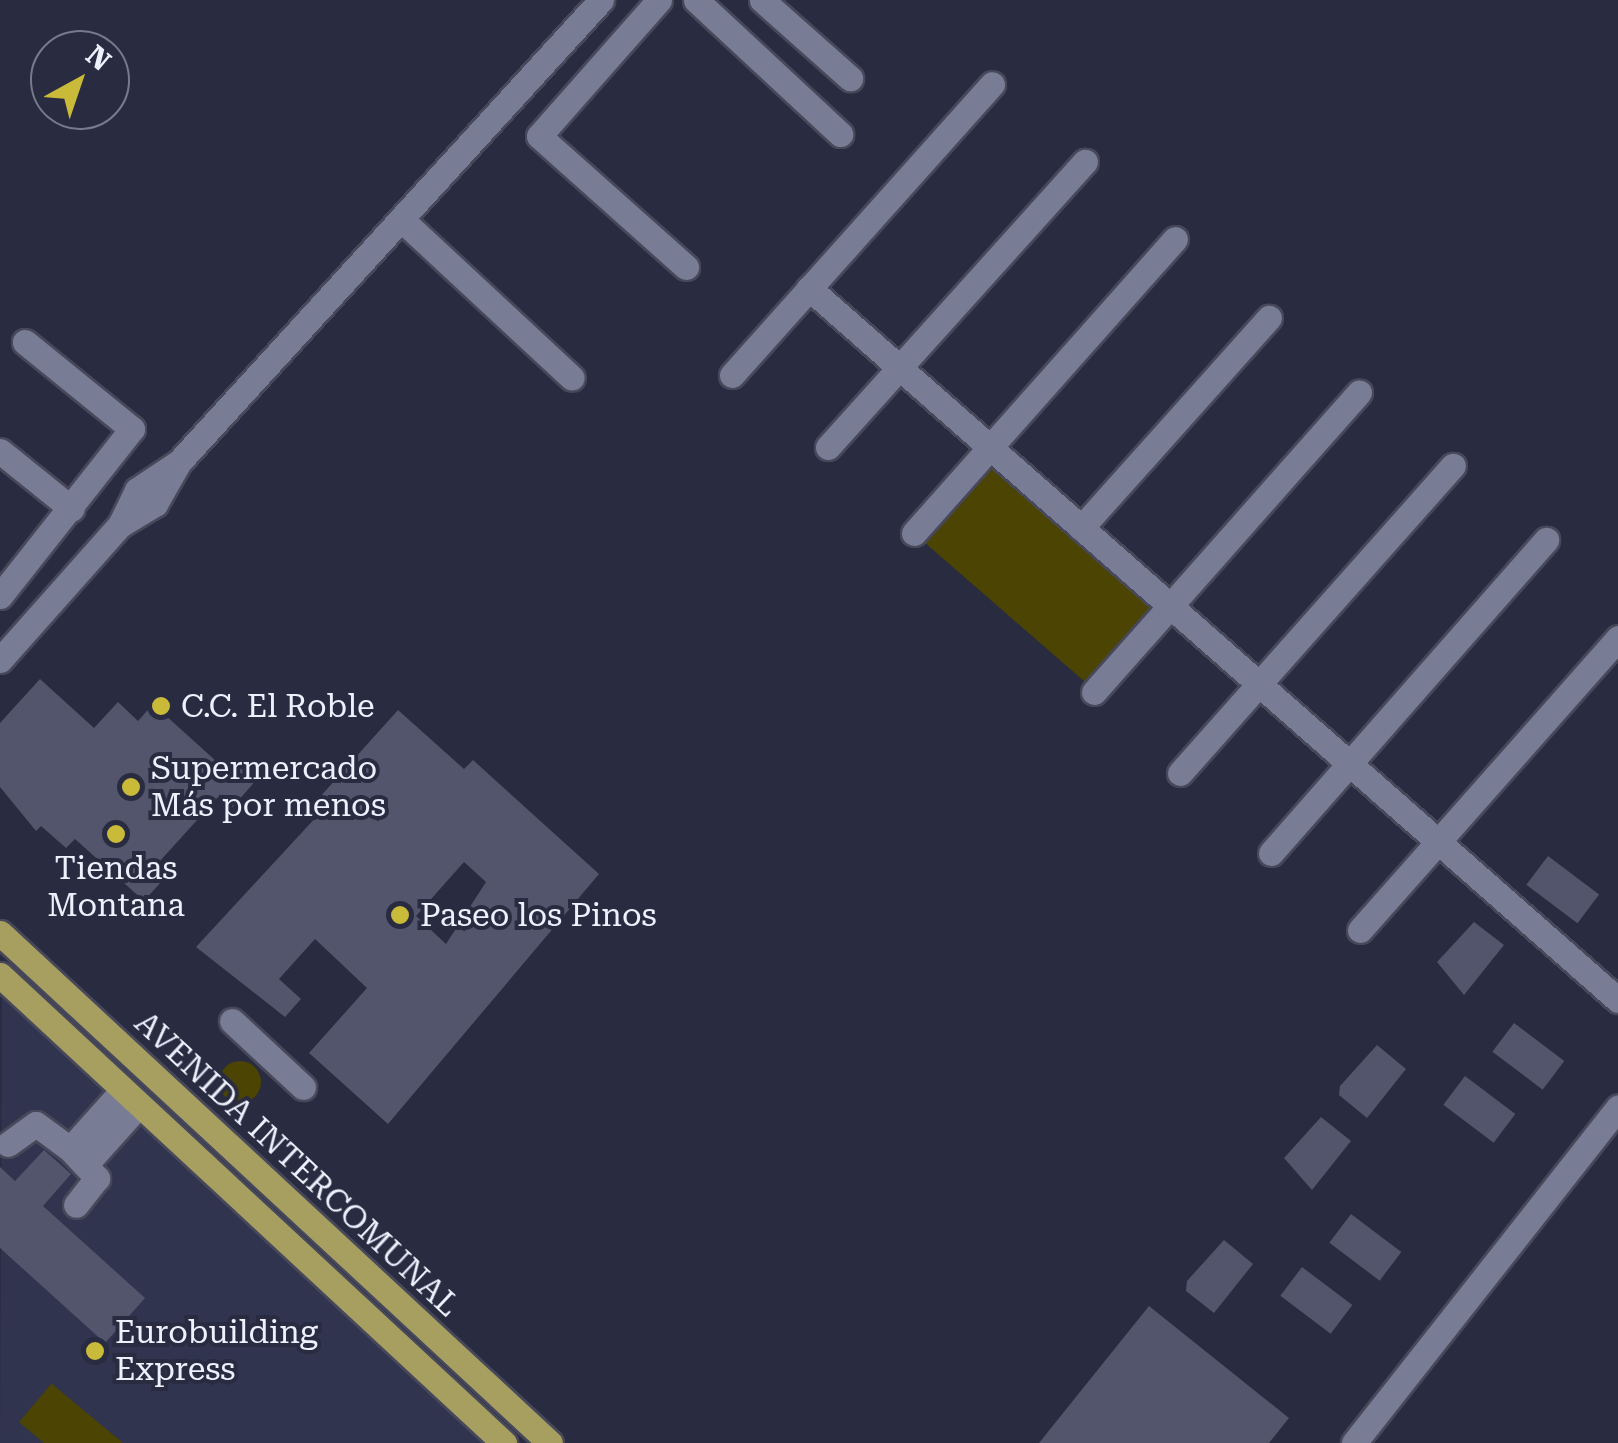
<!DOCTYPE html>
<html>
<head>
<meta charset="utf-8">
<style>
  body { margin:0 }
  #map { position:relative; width:1618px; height:1443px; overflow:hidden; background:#292b40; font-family:"Roboto Serif",serif }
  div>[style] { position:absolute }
  .built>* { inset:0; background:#31344f }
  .green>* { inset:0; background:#4b4402; transform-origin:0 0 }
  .round { border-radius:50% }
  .building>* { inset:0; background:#52556c; transform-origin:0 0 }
  .roads { filter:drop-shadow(2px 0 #47485a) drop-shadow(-2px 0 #47485a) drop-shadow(0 2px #47485a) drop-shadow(0 -2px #47485a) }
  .minor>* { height:25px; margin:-12.5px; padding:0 12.5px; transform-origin:12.5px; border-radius:12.5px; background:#797c95 }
  .major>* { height:25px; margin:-12.5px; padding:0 12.5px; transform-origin:12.5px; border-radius:12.5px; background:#a79f60 }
  .dots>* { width:28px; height:28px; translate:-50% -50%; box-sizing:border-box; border:5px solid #292b40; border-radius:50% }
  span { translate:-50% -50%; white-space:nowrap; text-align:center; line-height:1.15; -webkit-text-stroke:8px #292b40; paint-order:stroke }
  .poi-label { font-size:32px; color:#eef0fe }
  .left { translate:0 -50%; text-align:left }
  .street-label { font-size:32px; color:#eef0fe }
  .north { position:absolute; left:30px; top:30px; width:100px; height:100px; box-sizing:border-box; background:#292b40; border:2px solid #787a8c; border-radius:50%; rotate:40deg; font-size:28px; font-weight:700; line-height:40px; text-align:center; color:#eef0fe }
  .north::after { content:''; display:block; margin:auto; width:35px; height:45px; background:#caba3a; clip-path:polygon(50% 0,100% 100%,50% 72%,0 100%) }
</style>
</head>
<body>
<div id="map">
  <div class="built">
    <i style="clip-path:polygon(2px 961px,522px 1443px,0 1443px)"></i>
  </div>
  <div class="green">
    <i style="left:990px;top:447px;width:240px;height:115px;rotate:41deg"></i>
    <i class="round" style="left:219px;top:1061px;width:42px;height:42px"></i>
    <i style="clip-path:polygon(52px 1383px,52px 1384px,123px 1443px,44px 1443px,19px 1422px)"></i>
  </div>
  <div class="building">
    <i style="clip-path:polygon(40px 679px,94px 728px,118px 702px,138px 721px,153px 704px,227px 771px,237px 759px,258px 778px,231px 809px,218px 797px,160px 861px,171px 871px,144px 901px,75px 839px,66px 848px,41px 826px,36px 831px,0 787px,0 723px)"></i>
    <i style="clip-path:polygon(evenodd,398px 710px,464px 769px,473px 760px,599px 874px,388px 1124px,309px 1053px,367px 988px,315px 939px,279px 979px,301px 999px,285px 1017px,196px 947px,318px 815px,310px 808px,398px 710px,464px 862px,486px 882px,446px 944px,416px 916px,464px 862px)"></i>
    <i style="left:1548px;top:856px;width:64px;height:36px;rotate:37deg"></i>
    <i style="clip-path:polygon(1474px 922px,1504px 945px,1464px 995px,1437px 962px)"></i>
    <i style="left:1514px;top:1023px;width:63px;height:36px;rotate:37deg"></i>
    <i style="clip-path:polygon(1377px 1045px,1406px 1069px,1367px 1118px,1339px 1095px,1340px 1086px)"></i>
    <i style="left:1465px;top:1076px;width:63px;height:36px;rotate:37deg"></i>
    <i style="clip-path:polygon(1321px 1117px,1351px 1141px,1312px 1190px,1284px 1158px)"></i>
    <i style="clip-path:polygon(44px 1150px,71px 1174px,43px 1206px,145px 1298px,105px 1343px,0 1248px,0 1167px,15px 1181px)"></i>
    <i style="left:1351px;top:1214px;width:63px;height:36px;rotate:37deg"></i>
    <i style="clip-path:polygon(1224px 1240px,1253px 1264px,1214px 1313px,1186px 1291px,1187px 1281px)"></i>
    <i style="left:1302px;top:1267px;width:63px;height:36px;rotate:37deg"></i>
    <i style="clip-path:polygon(1149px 1306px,1289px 1418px,1269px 1443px,1039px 1443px)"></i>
  </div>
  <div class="roads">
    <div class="minor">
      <i style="left:659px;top:0;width:181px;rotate:131.4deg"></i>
      <i style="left:539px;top:136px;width:197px;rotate:41.7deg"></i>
      <i style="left:696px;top:0;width:197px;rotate:42.9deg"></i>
      <i style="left:762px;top:0;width:118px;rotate:41.6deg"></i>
      <i style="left:401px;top:219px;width:233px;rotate:42.9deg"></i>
      <i style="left:809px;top:288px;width:1078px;rotate:41.35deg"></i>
      <i style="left:732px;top:375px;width:390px;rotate:-48.2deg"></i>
      <i style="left:828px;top:447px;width:384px;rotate:-48deg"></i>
      <i style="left:0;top:451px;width:92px;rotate:38.9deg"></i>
      <i style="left:120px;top:525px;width:41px;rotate:-31deg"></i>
      <i style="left:155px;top:504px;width:48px;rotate:-60.3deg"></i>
      <i style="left:179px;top:462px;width:626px;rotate:-47.59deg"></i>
      <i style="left:1081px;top:528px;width:282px;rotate:-48.2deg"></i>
      <i style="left:914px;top:533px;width:393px;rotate:-48.4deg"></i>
      <i style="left:0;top:596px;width:213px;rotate:-51.7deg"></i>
      <i style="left:132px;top:429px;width:138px;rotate:-140.9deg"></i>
      <i style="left:0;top:660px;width:181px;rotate:-48.4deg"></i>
      <i style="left:120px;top:525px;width:39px;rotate:-64deg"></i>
      <i style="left:137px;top:490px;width:50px;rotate:-33.7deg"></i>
      <i style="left:1094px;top:692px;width:400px;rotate:-48.5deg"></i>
      <i style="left:1180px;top:773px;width:411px;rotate:-48.4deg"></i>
      <i style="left:1271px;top:853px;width:417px;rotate:-48.7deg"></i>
      <i style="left:1360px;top:930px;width:390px;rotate:-48.5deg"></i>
      <i style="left:232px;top:1021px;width:97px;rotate:42.9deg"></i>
      <i style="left:8px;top:1144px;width:34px;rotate:-36deg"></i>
      <i style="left:36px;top:1124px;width:42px;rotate:36.3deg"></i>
      <i style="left:70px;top:1149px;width:40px;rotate:47deg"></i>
      <i style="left:97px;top:1178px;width:34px;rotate:128deg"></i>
      <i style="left:70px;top:1149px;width:79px;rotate:-48.1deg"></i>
      <i style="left:86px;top:1164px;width:79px;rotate:-48.1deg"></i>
      <i style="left:1354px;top:1443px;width:427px;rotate:-51.8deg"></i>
    </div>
    <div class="major">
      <i style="left:0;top:933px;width:750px;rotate:42.84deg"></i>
      <i style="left:0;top:975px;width:688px;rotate:42.88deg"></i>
    </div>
  </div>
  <div class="dots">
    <i style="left:161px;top:706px;background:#caba3a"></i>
    <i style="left:131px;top:787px;background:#caba3a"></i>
    <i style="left:116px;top:834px;background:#caba3a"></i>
    <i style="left:400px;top:915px;background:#caba3a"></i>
    <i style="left:95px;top:1351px;background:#caba3a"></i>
  </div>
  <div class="poi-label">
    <span class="left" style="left:181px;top:706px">C.C. El Roble</span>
    <span class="left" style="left:151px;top:787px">Supermercado<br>Más por menos</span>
    <span style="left:116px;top:887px">Tiendas<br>Montana</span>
    <span class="left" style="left:420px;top:915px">Paseo los Pinos</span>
    <span class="left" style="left:115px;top:1351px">Eurobuilding<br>Express</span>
  </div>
  <div class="street-label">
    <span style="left:297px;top:1164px;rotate:43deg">AVENIDA INTERCOMUNAL</span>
  </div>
  <div class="north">N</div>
</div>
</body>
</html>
